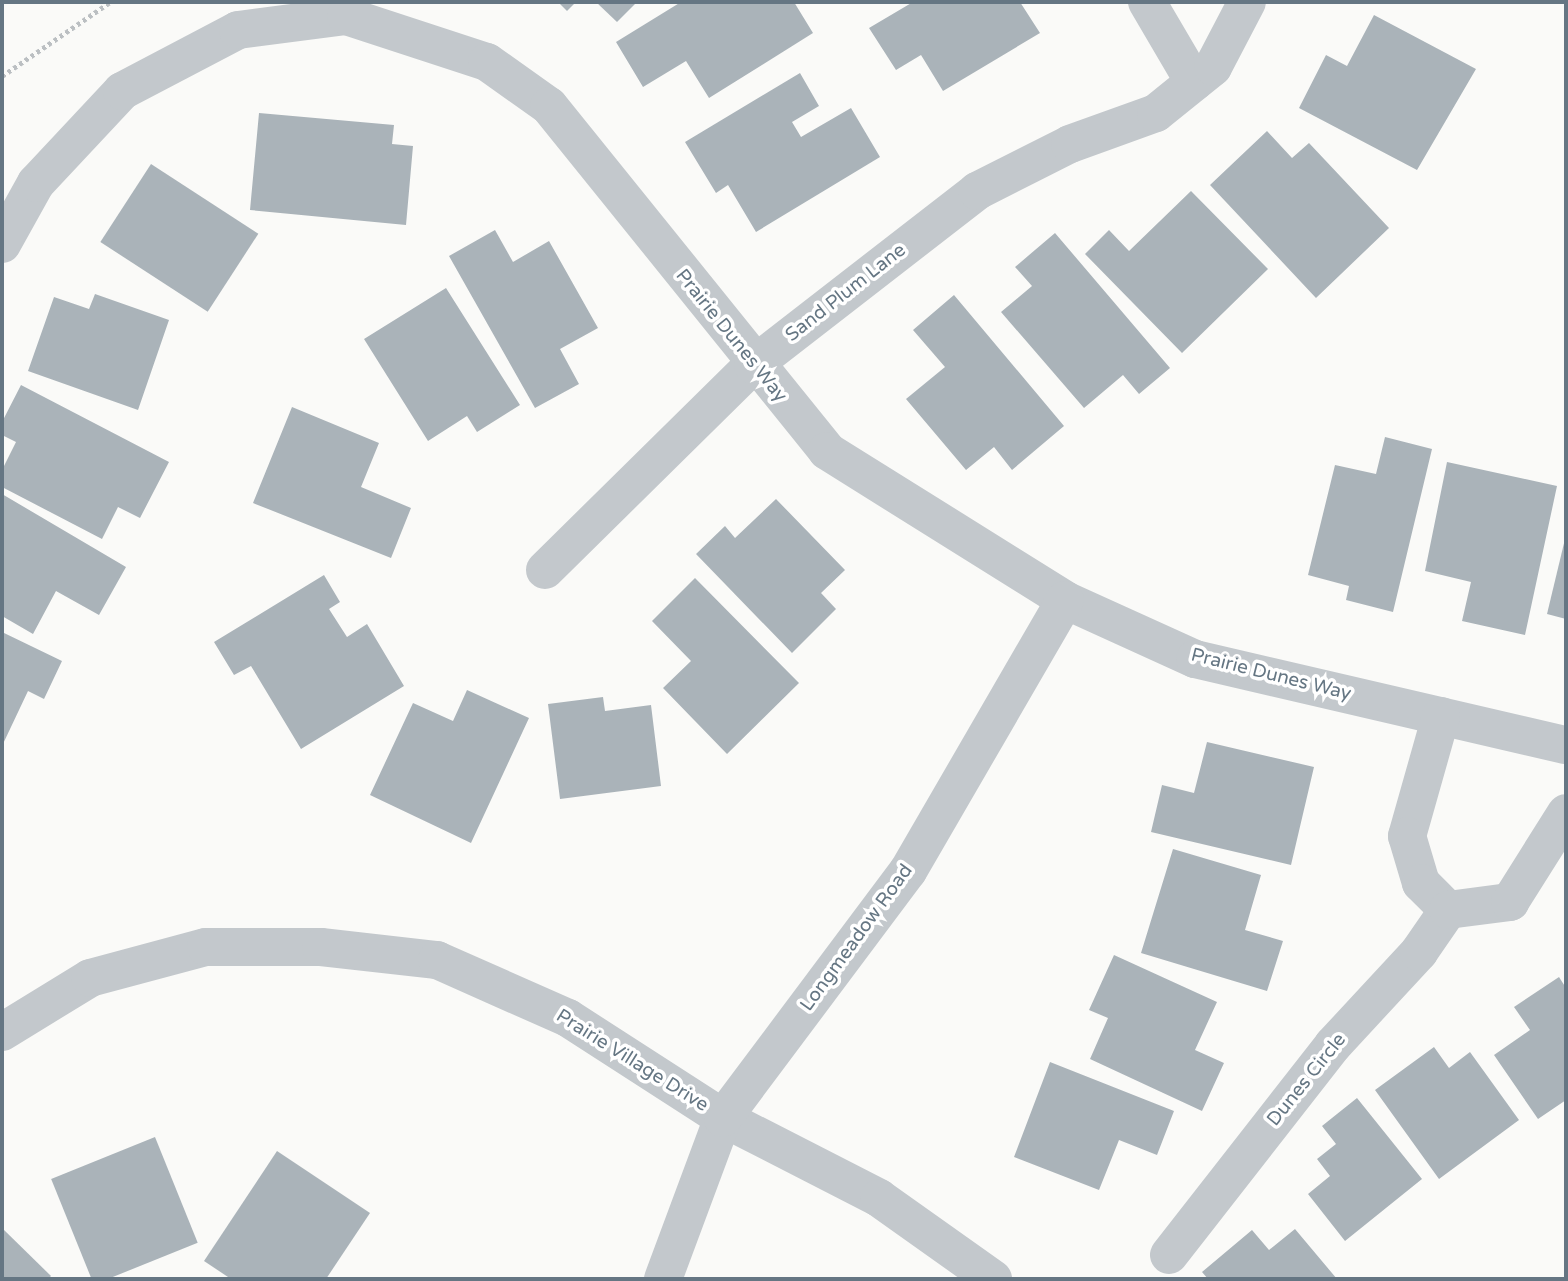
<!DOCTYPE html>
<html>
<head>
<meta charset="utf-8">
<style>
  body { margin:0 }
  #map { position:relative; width:1568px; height:1281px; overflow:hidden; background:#fafaf8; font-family:"Varela Round",sans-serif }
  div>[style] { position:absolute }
  .building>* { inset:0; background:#aab3b9; transform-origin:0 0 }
  .path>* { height:4.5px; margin-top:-2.25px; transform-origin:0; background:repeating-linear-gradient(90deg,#bbbfc2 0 3.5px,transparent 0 7px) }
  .street>* { height:38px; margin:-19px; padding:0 19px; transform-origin:19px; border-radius:19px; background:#c3c8cc }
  span { translate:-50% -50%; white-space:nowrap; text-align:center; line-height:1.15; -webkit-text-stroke:7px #fff; paint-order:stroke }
  .street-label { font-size:19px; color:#657683 }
  .frame { position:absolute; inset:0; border:4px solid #657683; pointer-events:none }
</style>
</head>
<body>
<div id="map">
  <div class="building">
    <i style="clip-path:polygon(558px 2px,576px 2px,567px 11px)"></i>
    <i style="clip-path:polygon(596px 2px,637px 2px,617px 22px)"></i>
    <i style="clip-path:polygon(681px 2px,794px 2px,813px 33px,709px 98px,686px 61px,643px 87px,616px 42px)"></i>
    <i style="clip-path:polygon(913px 2px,1020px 2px,1040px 33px,943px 91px,921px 55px,896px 70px,869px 28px)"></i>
    <i style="clip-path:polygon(1374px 15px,1476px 69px,1417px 170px,1299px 108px,1326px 55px,1347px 66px)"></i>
    <i style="clip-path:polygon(800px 73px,819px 106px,792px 122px,801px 137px,851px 108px,880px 157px,756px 232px,728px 185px,716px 193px,685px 142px)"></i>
    <i style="clip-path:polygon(259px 113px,394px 125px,392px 144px,413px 146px,406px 225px,250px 210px)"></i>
    <i style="clip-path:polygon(1267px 131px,1292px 158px,1309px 143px,1389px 228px,1316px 298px,1210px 185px)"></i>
    <i style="left:151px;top:164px;width:128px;height:93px;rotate:33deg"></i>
    <i style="clip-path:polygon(1191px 191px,1268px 269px,1182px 353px,1085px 254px,1109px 230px,1129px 251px)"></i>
    <i style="clip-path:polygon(495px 230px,513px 262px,549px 241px,598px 328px,560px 349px,579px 384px,535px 408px,449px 256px)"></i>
    <i style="clip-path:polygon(1055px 233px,1170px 368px,1139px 394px,1123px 375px,1084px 408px,1001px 312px,1032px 286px,1015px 267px)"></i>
    <i style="clip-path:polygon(446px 288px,520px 405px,477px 432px,467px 416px,428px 441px,364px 339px)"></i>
    <i style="clip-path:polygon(95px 294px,169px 320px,138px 410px,28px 371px,54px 297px,89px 309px)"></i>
    <i style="clip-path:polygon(954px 295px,1064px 426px,1012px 470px,994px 447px,966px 470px,906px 399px,945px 367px,913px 330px)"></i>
    <i style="clip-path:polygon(21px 385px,169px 462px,140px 518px,118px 507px,102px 539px,2px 487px,2px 470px,16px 442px,2px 435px,2px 422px)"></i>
    <i style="clip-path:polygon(292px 407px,379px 443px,361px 487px,411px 508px,391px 558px,253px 503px)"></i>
    <i style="clip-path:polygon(1385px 437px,1432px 449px,1393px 612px,1346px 600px,1349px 586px,1308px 575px,1335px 465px,1376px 474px)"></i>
    <i style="clip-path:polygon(1447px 462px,1557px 486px,1525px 635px,1462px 621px,1471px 582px,1425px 571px)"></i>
    <i style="clip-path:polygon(2px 494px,126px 567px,99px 615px,56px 591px,33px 634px,2px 616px)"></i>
    <i style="clip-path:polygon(776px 499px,845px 570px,821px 593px,836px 609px,792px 653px,696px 554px,725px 526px,735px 538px)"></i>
    <i style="clip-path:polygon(1565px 539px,1566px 539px,1566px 619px,1547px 614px)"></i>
    <i style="clip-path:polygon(324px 575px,340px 602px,329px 609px,347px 637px,367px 624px,404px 686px,301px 749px,251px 666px,234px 675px,214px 642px)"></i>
    <i style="clip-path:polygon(695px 578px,799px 683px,727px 754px,663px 688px,691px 661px,652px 621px)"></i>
    <i style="clip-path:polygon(2px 632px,62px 661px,44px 699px,28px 691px,2px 746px)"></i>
    <i style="clip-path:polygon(467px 690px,529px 718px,471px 843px,370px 795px,413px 703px,453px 721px)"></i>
    <i style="clip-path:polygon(603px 697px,605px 711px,651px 705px,661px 786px,560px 799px,548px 704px)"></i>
    <i style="clip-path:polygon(1207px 742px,1314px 767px,1291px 865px,1151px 832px,1162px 785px,1194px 793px)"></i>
    <i style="clip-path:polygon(1173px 849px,1261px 875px,1245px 930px,1283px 941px,1267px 991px,1141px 953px)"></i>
    <i style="clip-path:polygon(1114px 955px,1217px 1002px,1195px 1050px,1224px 1063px,1202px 1111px,1090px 1059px,1108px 1018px,1089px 1010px)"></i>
    <i style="clip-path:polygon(1559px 977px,1566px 988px,1566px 1100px,1538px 1119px,1494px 1055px,1530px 1030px,1514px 1007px)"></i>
    <i style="clip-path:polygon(1434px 1047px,1449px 1068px,1470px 1052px,1519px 1120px,1439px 1179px,1375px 1090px)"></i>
    <i style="clip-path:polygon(1050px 1062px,1174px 1111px,1157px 1155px,1119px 1140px,1099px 1190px,1014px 1157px)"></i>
    <i style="clip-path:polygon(1357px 1098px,1422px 1179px,1345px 1241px,1308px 1194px,1330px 1176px,1317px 1159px,1336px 1144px,1322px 1126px)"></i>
    <i style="left:155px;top:1137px;width:114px;height:112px;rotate:68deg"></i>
    <i style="clip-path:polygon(277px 1151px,370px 1213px,326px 1279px,231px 1279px,204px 1261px)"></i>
    <i style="clip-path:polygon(2px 1228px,51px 1276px,48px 1279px,2px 1279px)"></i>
    <i style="clip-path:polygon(1295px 1229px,1337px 1279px,1208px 1279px,1202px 1272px,1252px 1230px,1269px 1250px)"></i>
  </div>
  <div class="path">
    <i style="left:2px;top:76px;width:131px;rotate:-34.4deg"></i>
  </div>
  <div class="street">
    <i style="left:1147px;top:2px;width:93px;rotate:59.6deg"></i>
    <i style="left:2px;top:244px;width:70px;rotate:-60.9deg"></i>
    <i style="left:36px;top:183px;width:126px;rotate:-46.9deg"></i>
    <i style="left:122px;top:91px;width:131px;rotate:-27.7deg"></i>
    <i style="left:238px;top:30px;width:109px;rotate:-7.4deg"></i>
    <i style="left:346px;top:16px;width:148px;rotate:18.1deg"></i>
    <i style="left:487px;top:62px;width:76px;rotate:35.4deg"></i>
    <i style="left:549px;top:106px;width:443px;rotate:51.1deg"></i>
    <i style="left:827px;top:451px;width:281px;rotate:32deg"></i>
    <i style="left:1065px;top:600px;width:143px;rotate:24.4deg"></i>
    <i style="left:1195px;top:659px;width:381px;rotate:13.1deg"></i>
    <i style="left:545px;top:570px;width:292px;rotate:-44.6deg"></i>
    <i style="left:753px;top:365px;width:284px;rotate:-37.8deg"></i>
    <i style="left:977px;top:191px;width:104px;rotate:-26.8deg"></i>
    <i style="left:1070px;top:144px;width:91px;rotate:-19.8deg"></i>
    <i style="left:1156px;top:113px;width:73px;rotate:-38.9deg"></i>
    <i style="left:1213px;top:67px;width:73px;rotate:-62.4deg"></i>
    <i style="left:1441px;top:716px;width:125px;rotate:105.8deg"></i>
    <i style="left:1407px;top:836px;width:49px;rotate:73.4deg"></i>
    <i style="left:1421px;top:883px;width:38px;rotate:45deg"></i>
    <i style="left:2px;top:1032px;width:103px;rotate:-31.5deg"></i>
    <i style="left:90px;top:978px;width:120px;rotate:-15deg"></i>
    <i style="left:206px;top:947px;width:115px"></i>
    <i style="left:321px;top:947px;width:117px;rotate:6.4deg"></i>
    <i style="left:437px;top:960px;width:143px;rotate:23.9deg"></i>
    <i style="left:568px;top:1018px;width:184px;rotate:32.8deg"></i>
    <i style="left:723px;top:1118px;width:175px;rotate:27.1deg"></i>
    <i style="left:879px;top:1198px;width:140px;rotate:35.4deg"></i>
    <i style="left:1169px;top:1255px;width:266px;rotate:-52deg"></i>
    <i style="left:1333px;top:1045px;width:127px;rotate:-47.2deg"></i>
    <i style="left:1419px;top:952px;width:51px;rotate:-55.4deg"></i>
    <i style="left:1448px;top:910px;width:63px;rotate:-7.4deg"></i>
    <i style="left:1510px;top:902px;width:105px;rotate:-57.8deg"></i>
    <i style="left:663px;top:1279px;width:172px;rotate:-69.6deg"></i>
    <i style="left:723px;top:1118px;width:309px;rotate:-53.2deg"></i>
    <i style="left:908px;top:871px;width:313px;rotate:-59.9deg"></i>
  </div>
  <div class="street-label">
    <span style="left:846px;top:293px;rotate:-38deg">Sand Plum Lane</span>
    <span style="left:731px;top:336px;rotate:51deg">Prairie Dunes Way</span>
    <span style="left:1271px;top:675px;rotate:14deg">Prairie Dunes Way</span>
    <span style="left:857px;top:938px;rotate:-54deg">Longmeadow Road</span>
    <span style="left:632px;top:1061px;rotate:32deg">Prairie Village Drive</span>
    <span style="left:1307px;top:1080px;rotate:-51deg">Dunes Circle</span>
  </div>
  <div class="frame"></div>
</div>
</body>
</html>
